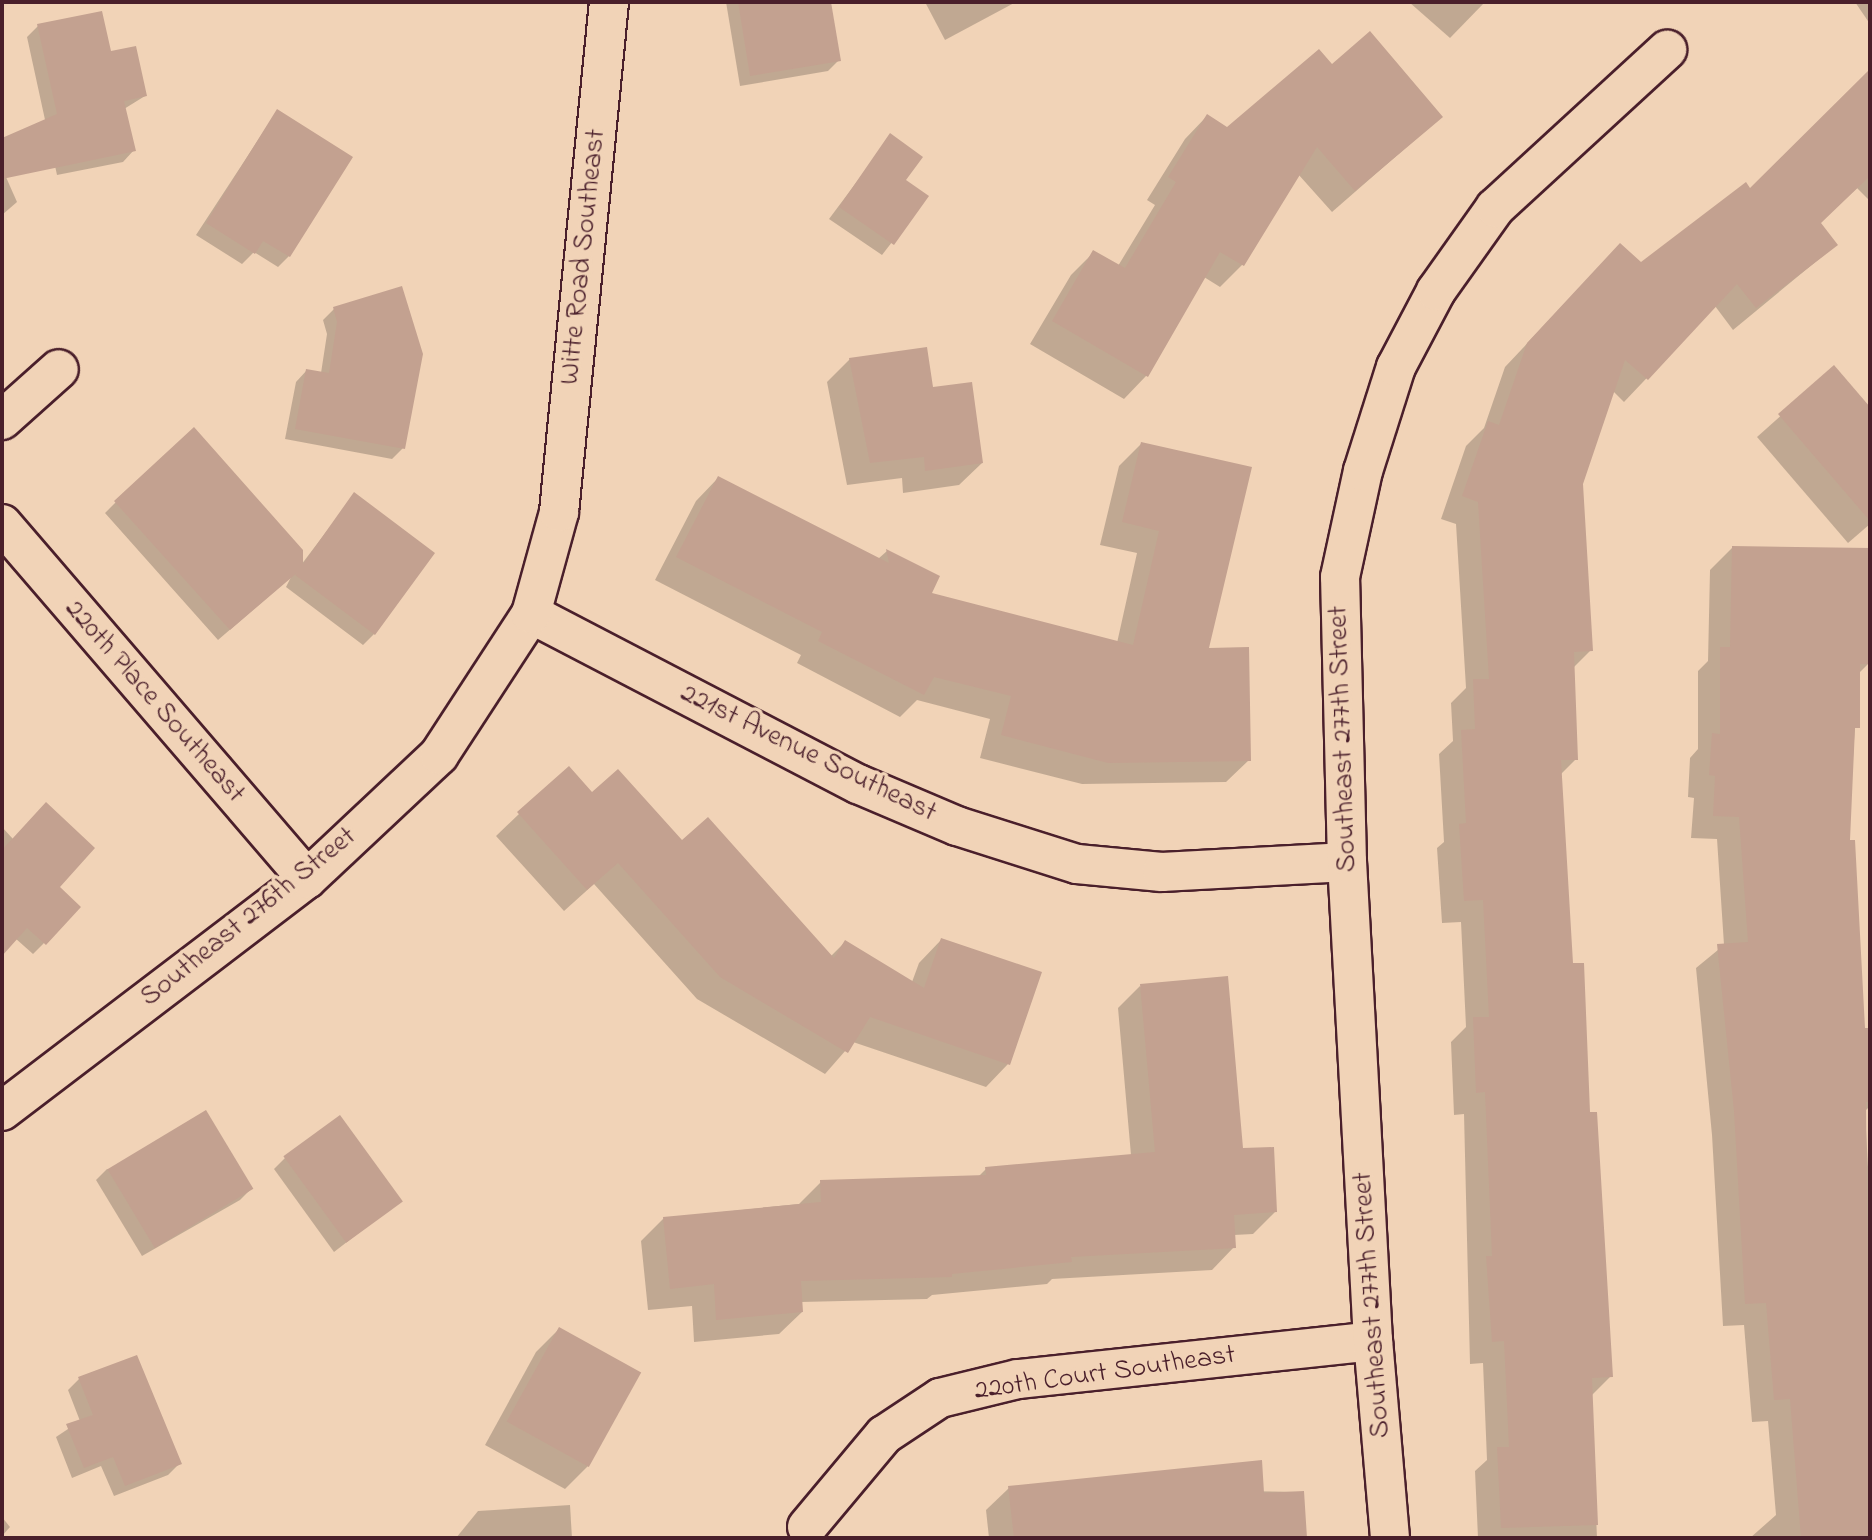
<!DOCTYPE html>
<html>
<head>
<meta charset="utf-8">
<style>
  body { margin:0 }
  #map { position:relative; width:1872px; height:1540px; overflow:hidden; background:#f1d3b7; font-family:"Indie Flower",sans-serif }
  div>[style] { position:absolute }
  .shadow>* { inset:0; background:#0003 }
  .building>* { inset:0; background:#c3a190; transform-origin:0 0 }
  .roads { filter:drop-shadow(2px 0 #4a1f2b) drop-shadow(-2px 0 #4a1f2b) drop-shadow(0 2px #4a1f2b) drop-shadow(0 -2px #4a1f2b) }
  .minor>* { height:38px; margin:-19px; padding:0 19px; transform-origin:19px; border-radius:19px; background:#f1d3b7 }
  .tertiary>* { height:38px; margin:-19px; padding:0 19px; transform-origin:19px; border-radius:19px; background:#f1d3b7 }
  span { translate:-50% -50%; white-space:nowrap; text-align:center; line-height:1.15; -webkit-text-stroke:7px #f1d3b7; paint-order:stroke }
  .street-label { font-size:28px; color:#4a1f2b }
  .frame { position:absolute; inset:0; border:4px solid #4a1f2b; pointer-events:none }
</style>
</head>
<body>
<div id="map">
  <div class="shadow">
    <i style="clip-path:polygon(726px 2px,830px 2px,839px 60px,828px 71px,740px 86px)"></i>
    <i style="clip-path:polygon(925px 2px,1016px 2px,945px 40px)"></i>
    <i style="clip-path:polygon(1409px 2px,1485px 2px,1450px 38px)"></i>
    <i style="clip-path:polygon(1855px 2px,1870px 2px,1870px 24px)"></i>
    <i style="clip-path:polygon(38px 26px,110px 53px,145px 96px,124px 109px,134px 150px,123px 162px,57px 175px,27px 37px)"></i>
    <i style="clip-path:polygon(1332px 66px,1441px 117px,1332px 212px,1298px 174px,1242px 265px,1220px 287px,1204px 277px,1146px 376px,1124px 399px,1030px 344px,1071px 275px,1094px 252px,1118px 266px,1155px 205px,1147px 200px,1185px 139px,1207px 116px,1228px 129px)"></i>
    <i style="clip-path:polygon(1870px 71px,1870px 201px,1857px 188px,1819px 223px,1836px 245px,1733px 330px,1715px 306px,1624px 402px,1613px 391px,1581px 483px,1591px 650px,1573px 668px,1576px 759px,1560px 775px,1572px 965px,1611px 1376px,1591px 1396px,1597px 1538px,1478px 1538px,1475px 1471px,1487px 1460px,1483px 1363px,1470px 1364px,1464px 1114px,1454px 1115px,1451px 1042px,1466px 1027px,1461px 922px,1442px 923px,1437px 848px,1444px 842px,1439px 754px,1453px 741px,1451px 703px,1466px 688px,1456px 524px,1441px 519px,1466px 446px,1484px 428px,1505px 367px,1598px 268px,1641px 264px,1750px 190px)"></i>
    <i style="clip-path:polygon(277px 111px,289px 256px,278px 267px,254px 252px,242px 264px,196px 235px)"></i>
    <i style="clip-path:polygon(891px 136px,904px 180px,927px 197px,882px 255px,829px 219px)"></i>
    <i style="clip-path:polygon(2px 168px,17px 202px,2px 215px)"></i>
    <i style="clip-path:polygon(334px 309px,403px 448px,392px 459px,285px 439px,296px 382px,307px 370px,321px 373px,327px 334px,323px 320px)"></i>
    <i style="clip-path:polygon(850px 359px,932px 389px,982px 463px,959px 485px,903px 493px,902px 478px,847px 485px,827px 382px)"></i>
    <i style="clip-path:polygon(1834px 368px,1870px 410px,1870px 524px,1848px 543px,1757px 437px)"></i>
    <i style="clip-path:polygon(1142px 443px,1207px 649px,1249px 760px,1226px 782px,1082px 784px,980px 758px,990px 719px,917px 700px,900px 717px,797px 663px,801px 655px,655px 580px,696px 501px,718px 478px,878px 559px,887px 551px,929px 594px,1117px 643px,1137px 553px,1100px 545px,1119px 466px)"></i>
    <i style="clip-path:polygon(355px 494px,374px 634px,363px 645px,286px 587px,291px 577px,218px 640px,105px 513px,116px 502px,301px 565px)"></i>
    <i style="clip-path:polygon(1733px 547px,1869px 663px,1858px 674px,1848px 842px,1864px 1030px,1870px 1030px,1870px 1106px,1865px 1111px,1870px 1204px,1870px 1538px,1750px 1538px,1776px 1515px,1768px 1421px,1752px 1422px,1744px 1325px,1723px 1326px,1712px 1135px,1696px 968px,1724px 945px,1717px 839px,1691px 838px,1694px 798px,1688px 797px,1690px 758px,1698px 749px,1698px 671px,1708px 661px,1710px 570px)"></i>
    <i style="clip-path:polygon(592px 794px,682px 842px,831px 956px,845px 942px,912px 982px,919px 963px,941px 940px,1008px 1064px,986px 1087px,853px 1042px,825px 1074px,697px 999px,594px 884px,564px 911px,496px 836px,519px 814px)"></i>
    <i style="clip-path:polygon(2px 827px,57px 887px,44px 943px,33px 954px,15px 938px,2px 953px)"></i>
    <i style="clip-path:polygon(1140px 986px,1275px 1212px,1253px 1234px,1234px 1235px,1234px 1247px,1212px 1270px,1052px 1279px,1047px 1284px,932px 1295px,927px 1299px,801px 1302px,802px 1312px,779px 1334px,694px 1342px,692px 1306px,648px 1310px,641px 1241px,664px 1218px,799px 1204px,821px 1182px,978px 1177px,986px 1169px,1131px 1155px,1118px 1008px)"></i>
    <i style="clip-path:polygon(285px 1158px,400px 1201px,334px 1252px,274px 1169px)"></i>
    <i style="clip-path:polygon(107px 1169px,251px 1189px,240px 1200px,142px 1256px,96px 1180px)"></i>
    <i style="clip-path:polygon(559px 1329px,588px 1466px,565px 1489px,485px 1445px,536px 1352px)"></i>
    <i style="clip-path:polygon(136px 1357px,179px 1464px,168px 1475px,114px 1496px,101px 1466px,72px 1478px,56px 1437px,80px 1421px,68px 1390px,79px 1379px)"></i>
    <i style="clip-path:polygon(1009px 1488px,1302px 1492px,1305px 1538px,989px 1538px,986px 1510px)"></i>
    <i style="clip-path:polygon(570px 1505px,572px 1538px,456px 1538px,478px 1511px)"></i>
    <i style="clip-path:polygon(2px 1517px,10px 1527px,2px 1536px)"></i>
  </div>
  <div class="building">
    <i style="clip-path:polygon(738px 2px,831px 2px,841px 61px,750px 76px)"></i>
    <i style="clip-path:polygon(102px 11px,111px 51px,136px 46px,147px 96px,124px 101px,136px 151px,2px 179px,2px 138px,57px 114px,37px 24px)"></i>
    <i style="clip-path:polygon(1370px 31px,1443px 117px,1355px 191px,1317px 147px,1244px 266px,1220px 252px,1148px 377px,1052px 321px,1093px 250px,1125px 268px,1176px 182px,1168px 177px,1207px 114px,1227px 127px,1319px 49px,1332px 64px)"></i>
    <i style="clip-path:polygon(1870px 69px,1870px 176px,1821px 223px,1838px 245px,1756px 308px,1737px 284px,1648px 380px,1625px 360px,1583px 484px,1593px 651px,1574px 652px,1578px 760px,1561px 760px,1573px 963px,1584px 963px,1590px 1112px,1597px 1112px,1613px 1377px,1592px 1378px,1598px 1525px,1501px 1528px,1497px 1447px,1509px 1447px,1504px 1341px,1492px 1342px,1486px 1256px,1492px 1256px,1485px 1092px,1476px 1093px,1473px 1017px,1489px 1017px,1483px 900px,1464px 901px,1459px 824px,1466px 823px,1461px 730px,1475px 729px,1473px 679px,1489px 679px,1478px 502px,1462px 496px,1488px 421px,1499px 425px,1527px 343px,1620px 243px,1641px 262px,1746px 182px,1750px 188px)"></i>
    <i style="clip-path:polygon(277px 109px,353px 157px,290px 257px,263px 241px,255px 254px,206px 223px)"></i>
    <i style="clip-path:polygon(890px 133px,923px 157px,906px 180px,929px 196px,894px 245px,839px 207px)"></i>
    <i style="clip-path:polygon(402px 286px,423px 354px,405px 449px,295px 429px,306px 369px,329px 373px,337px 322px,333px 307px)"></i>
    <i style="clip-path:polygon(927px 347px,933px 387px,972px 382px,983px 463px,925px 471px,924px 457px,870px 463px,849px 358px)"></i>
    <i style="clip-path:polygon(1834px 365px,1870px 407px,1870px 521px,1778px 414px)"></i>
    <i style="clip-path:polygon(194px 427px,303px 550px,303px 564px,354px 492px,435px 553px,375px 635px,295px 575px,298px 572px,230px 630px,114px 501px)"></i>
    <i style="clip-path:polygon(1141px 442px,1252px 467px,1209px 648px,1249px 647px,1251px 761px,1108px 763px,1001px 735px,1011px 696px,934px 677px,924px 695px,818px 641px,822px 632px,676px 557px,718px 476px,889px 563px,886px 549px,940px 576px,932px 593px,1133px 645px,1159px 531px,1122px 522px)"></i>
    <i style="clip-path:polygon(1732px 546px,1870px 548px,1870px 664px,1860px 664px,1860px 728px,1855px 728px,1850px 840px,1855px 840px,1865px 1028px,1870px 1028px,1870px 1102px,1866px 1102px,1870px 1538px,1801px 1538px,1790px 1399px,1774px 1400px,1766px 1303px,1745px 1304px,1734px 1111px,1717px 944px,1748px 942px,1739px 817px,1713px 816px,1715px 776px,1709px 775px,1712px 733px,1720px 734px,1720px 647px,1730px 647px)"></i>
    <i style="clip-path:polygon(569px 766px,592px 792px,618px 769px,682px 840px,708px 817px,834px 958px,845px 940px,924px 988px,941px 938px,1042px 972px,1010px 1065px,870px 1017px,848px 1053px,720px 977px,618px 863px,587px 890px,517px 812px)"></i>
    <i style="clip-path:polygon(46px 802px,95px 848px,60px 887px,81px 907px,46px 945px,27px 928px,2px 956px,2px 850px)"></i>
    <i style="clip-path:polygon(1228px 976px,1243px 1148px,1274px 1147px,1277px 1212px,1234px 1215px,1236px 1248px,1071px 1257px,1072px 1262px,952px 1274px,952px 1277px,801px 1281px,803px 1312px,716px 1320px,714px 1284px,670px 1289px,663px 1217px,821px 1202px,820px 1180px,986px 1175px,985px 1167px,1155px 1152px,1140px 984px)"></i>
    <i style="left:206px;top:1110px;width:92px;height:115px;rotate:59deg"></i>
    <i style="left:340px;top:1115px;width:107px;height:70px;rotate:54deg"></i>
    <i style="left:559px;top:1327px;width:94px;height:108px;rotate:29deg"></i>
    <i style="clip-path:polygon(137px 1355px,182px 1464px,125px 1486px,113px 1457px,84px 1468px,66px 1424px,93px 1415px,78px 1377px)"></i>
    <i style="clip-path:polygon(1262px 1460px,1264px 1493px,1304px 1491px,1307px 1538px,1014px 1538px,1008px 1486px)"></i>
  </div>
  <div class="roads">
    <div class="minor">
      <i style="left:2px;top:420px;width:76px;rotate:-41.8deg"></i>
      <i style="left:2px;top:524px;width:468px;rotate:49.3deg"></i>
      <i style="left:531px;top:614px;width:369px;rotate:27.5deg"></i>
      <i style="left:858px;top:784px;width:108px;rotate:23deg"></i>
      <i style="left:957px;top:826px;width:126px;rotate:17.6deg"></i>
      <i style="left:1077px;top:864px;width:85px;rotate:5.4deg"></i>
      <i style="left:1162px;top:872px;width:185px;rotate:-3.1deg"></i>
      <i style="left:807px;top:1527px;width:120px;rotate:-50.1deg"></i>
      <i style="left:884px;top:1435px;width:67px;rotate:-33.5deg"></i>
      <i style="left:940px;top:1398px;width:80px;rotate:-13.7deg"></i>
      <i style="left:1018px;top:1379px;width:357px;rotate:-6.1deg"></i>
      <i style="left:1390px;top:1538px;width:198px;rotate:-94.9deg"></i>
      <i style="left:1373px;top:1341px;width:480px;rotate:-93.1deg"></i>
      <i style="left:1347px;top:862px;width:285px;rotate:-91.4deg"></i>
      <i style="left:1340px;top:577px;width:108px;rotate:-77.8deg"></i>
      <i style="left:1363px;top:471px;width:109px;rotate:-72.4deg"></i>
      <i style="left:1396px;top:367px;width:86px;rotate:-62.2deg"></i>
      <i style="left:1436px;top:291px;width:102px;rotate:-54.6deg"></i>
      <i style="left:1495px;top:208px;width:234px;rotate:-42.6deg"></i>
    </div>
    <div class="tertiary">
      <i style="left:2px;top:1111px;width:383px;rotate:-37.3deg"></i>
      <i style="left:307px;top:879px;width:181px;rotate:-43.2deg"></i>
      <i style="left:439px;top:755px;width:168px;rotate:-56.9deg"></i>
      <i style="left:531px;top:614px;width:106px;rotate:-74.6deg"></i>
      <i style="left:559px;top:512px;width:512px;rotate:-84.4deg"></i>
    </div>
  </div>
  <div class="street-label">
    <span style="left:584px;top:257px;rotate:-84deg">Witte Road Southeast</span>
    <span style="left:154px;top:702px;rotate:49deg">220th Place Southeast</span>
    <span style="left:1344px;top:739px;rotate:-92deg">Southeast 277th Street</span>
    <span style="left:808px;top:754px;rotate:26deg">221st Avenue Southeast</span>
    <span style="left:249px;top:918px;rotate:-39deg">Southeast 276th Street</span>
    <span style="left:1373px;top:1305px;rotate:-94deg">Southeast 277th Street</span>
    <span style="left:1105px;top:1374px;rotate:-8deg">220th Court Southeast</span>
  </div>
  <div class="frame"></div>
</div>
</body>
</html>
